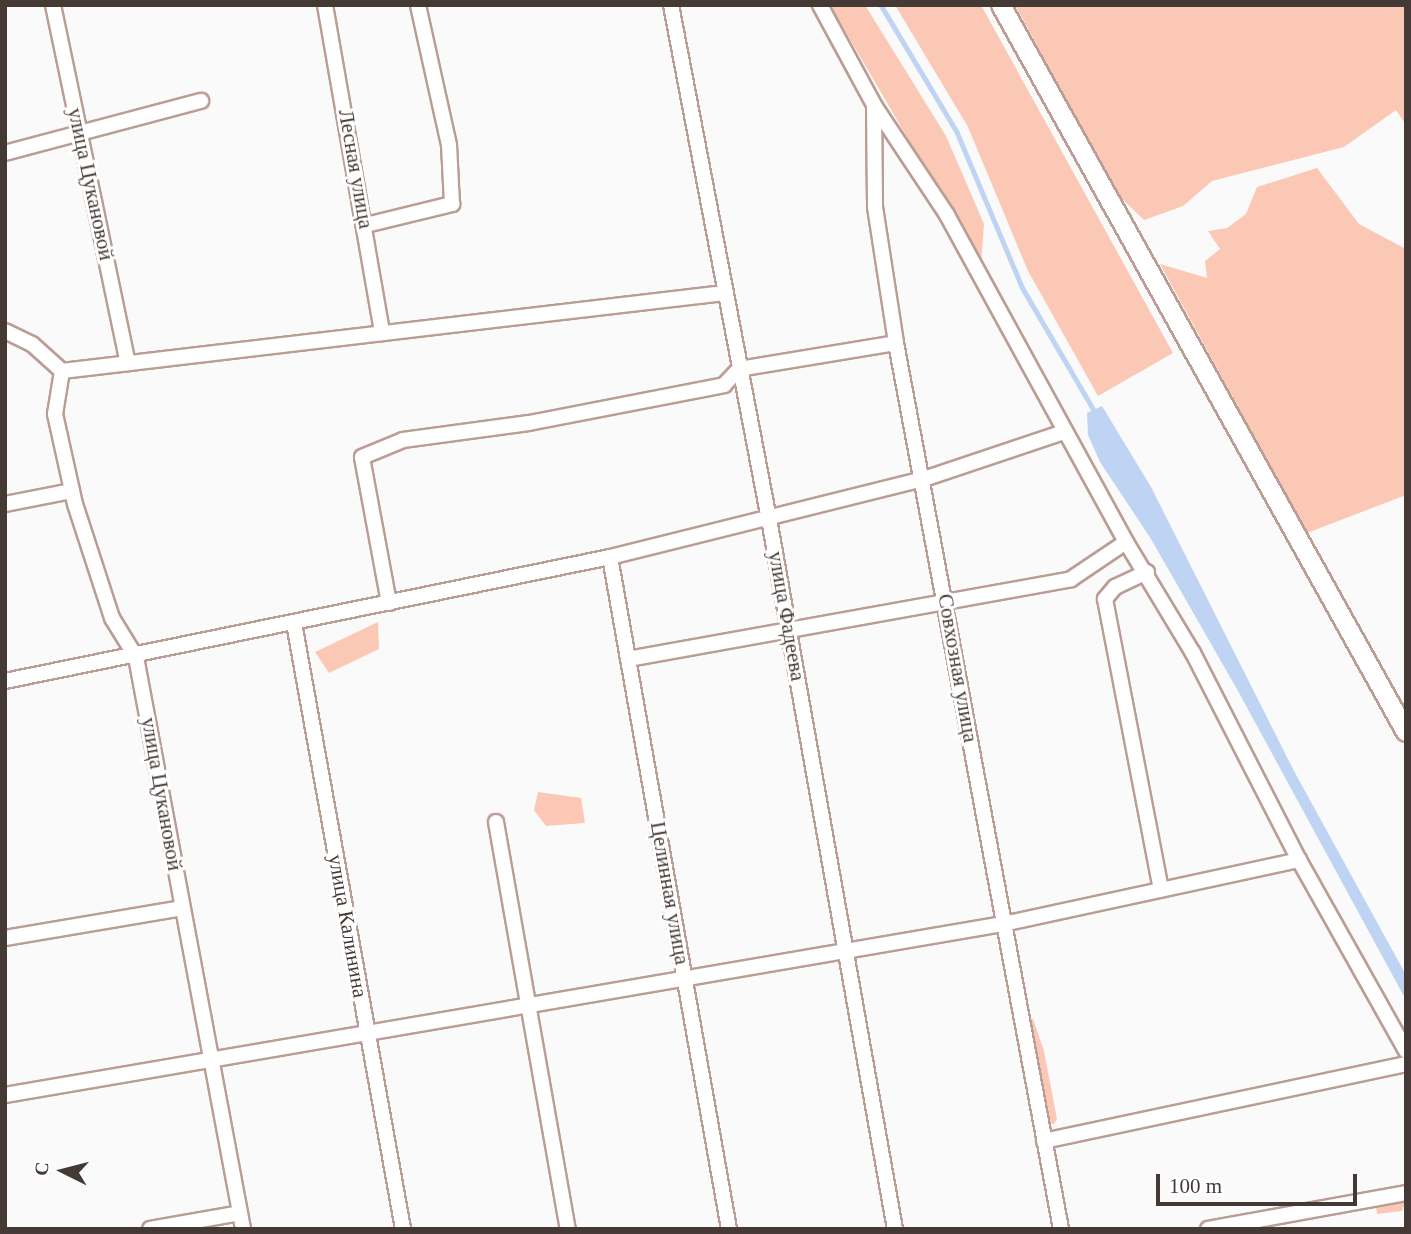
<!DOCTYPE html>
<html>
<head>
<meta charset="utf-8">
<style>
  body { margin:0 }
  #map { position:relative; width:1411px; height:1234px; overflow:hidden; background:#fafafa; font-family:Georgia,serif }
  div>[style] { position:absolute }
  .green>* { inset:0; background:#fcc8b6 }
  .water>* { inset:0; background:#bfd4f3 }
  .stream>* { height:4.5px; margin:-2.25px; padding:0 2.25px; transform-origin:2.25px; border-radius:2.25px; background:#bfd4f3 }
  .roads { filter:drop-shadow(2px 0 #ba9d94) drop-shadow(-2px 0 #ba9d94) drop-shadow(0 2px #ba9d94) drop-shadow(0 -2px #ba9d94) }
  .minor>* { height:14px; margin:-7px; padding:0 7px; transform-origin:7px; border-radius:7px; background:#fff }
  .major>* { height:18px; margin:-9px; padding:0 9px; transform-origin:9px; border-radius:9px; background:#fff }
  span { translate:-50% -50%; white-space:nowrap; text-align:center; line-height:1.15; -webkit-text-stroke:6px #fff; paint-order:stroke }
  .street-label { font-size:21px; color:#453935 }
  .frame { position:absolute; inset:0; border:7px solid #453935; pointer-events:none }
  .north { position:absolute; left:28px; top:1136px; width:70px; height:70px; -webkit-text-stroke:5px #fff; paint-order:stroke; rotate:276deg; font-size:19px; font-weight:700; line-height:28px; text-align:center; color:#453935 }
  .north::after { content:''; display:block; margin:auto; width:24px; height:32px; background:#453935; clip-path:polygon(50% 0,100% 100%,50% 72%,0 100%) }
  .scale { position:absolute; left:1156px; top:1174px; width:201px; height:32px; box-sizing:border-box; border:4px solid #453935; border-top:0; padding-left:9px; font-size:21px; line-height:24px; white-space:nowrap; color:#453935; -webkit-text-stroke:5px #fff; paint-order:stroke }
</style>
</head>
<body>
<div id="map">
  <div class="green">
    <i style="clip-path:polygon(830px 5px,865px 5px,946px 136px,984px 224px,981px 264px)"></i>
    <i style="clip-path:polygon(895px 5px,981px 5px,1173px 353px,1098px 396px,1028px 271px,968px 127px)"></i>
    <i style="clip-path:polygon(1015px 5px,1406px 5px,1406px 125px,1396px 110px,1344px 147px,1212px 181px,1183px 206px,1144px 220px,1119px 196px)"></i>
    <i style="clip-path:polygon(1317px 168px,1359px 224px,1406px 249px,1406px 495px,1307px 533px,1160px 264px,1207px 278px,1205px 261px,1220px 249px,1208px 231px,1227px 228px,1246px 214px,1257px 187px)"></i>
    <i style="clip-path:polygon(378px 622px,379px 649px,329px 673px,315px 652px)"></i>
    <i style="clip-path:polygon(538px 792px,581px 798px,585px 823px,546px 826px,534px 810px)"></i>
    <i style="clip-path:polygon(1026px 1019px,1033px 1019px,1044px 1051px,1057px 1119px,1054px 1124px,1045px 1121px)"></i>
    <i style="clip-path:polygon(1406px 1200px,1402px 1211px,1377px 1214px,1376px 1205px)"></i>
  </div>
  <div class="water">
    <i style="clip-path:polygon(1102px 406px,1151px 487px,1294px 771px,1406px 975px,1406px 1000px,1238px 691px,1151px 539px,1100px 462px,1088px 435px,1087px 413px)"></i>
  </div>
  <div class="stream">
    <i style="left:881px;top:5px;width:148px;rotate:59.1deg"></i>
    <i style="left:957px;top:132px;width:168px;rotate:67.2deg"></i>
    <i style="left:1022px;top:287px;width:145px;rotate:59.7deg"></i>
  </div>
  <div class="roads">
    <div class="minor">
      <i style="left:53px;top:5px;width:366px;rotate:78.2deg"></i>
      <i style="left:325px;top:5px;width:333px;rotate:80.1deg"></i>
      <i style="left:671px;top:5px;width:523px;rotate:79.21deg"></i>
      <i style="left:769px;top:519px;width:721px;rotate:79.94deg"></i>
      <i style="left:820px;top:5px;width:114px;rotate:61.6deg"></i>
      <i style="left:874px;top:105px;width:132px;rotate:56.4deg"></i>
      <i style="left:947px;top:215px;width:373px;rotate:61.3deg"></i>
      <i style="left:1126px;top:542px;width:130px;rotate:58.9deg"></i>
      <i style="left:1193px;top:653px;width:233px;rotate:62.9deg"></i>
      <i style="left:1299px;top:860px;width:219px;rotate:60.7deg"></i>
      <i style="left:874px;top:107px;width:100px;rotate:89.4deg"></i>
      <i style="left:875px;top:207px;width:138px;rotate:81.2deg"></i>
      <i style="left:896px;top:343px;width:901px;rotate:79.45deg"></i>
      <i style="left:5px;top:153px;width:203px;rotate:-14.9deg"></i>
      <i style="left:366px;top:225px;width:89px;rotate:-13.7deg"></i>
      <i style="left:452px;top:204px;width:59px;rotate:-92.9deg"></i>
      <i style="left:449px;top:145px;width:143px;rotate:-102.5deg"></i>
      <i style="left:5px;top:331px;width:30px;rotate:26deg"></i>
      <i style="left:32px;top:344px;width:40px;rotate:42deg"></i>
      <i style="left:62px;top:371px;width:667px;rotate:-6.72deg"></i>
      <i style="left:62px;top:371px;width:44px;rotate:99.2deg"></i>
      <i style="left:55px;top:414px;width:92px;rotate:77.5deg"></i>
      <i style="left:75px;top:504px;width:120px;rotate:72deg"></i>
      <i style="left:112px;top:618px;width:46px;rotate:58.4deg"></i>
      <i style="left:136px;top:657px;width:582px;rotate:79.4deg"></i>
      <i style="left:5px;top:504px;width:68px;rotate:-11deg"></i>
      <i style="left:610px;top:557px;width:682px;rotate:79.96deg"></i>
      <i style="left:1147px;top:572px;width:35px;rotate:155deg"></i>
      <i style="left:1115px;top:587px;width:16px;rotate:130deg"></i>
      <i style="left:1105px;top:599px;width:296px;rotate:79.1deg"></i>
      <i style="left:389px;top:603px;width:148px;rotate:-100.5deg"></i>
      <i style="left:362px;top:457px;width:44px;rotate:-22.5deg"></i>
      <i style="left:403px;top:440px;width:127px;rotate:-7.7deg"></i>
      <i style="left:529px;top:423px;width:199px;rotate:-11deg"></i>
      <i style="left:724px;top:385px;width:22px;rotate:-47deg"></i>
      <i style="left:739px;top:369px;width:159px;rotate:-9.4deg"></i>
      <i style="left:294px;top:623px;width:616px;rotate:79.8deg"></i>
      <i style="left:628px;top:659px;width:450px;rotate:-10.2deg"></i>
      <i style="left:1071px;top:579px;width:66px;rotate:-33.9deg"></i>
      <i style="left:5px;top:681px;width:618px;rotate:-11.58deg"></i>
      <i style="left:610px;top:557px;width:324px;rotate:-14deg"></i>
      <i style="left:924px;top:479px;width:148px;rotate:-18.6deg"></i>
      <i style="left:496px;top:822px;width:413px;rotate:80deg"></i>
      <i style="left:5px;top:938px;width:180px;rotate:-9.6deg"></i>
      <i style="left:5px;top:1095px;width:1013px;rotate:-9.72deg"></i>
      <i style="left:1003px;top:924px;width:303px;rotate:-12.2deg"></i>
      <i style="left:1044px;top:1141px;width:370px;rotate:-12deg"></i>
      <i style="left:150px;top:1229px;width:91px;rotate:-10.1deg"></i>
      <i style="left:1208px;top:1229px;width:201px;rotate:-10.3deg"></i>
    </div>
    <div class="major">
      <i style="left:1001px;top:5px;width:832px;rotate:60.88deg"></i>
    </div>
  </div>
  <div class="street-label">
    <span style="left:356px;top:169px;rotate:80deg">Лесная улица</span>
    <span style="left:91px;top:184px;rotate:78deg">улица Цукановой</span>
    <span style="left:787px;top:616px;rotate:80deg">улица Фадеева</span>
    <span style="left:958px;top:668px;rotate:80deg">Совхозная улица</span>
    <span style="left:162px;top:794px;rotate:80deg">улица Цукановой</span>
    <span style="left:670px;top:893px;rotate:80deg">Целинная улица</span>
    <span style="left:348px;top:926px;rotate:80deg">улица Калинина</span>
  </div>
  <div class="frame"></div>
  <div class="north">С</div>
  <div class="scale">100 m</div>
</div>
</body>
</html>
